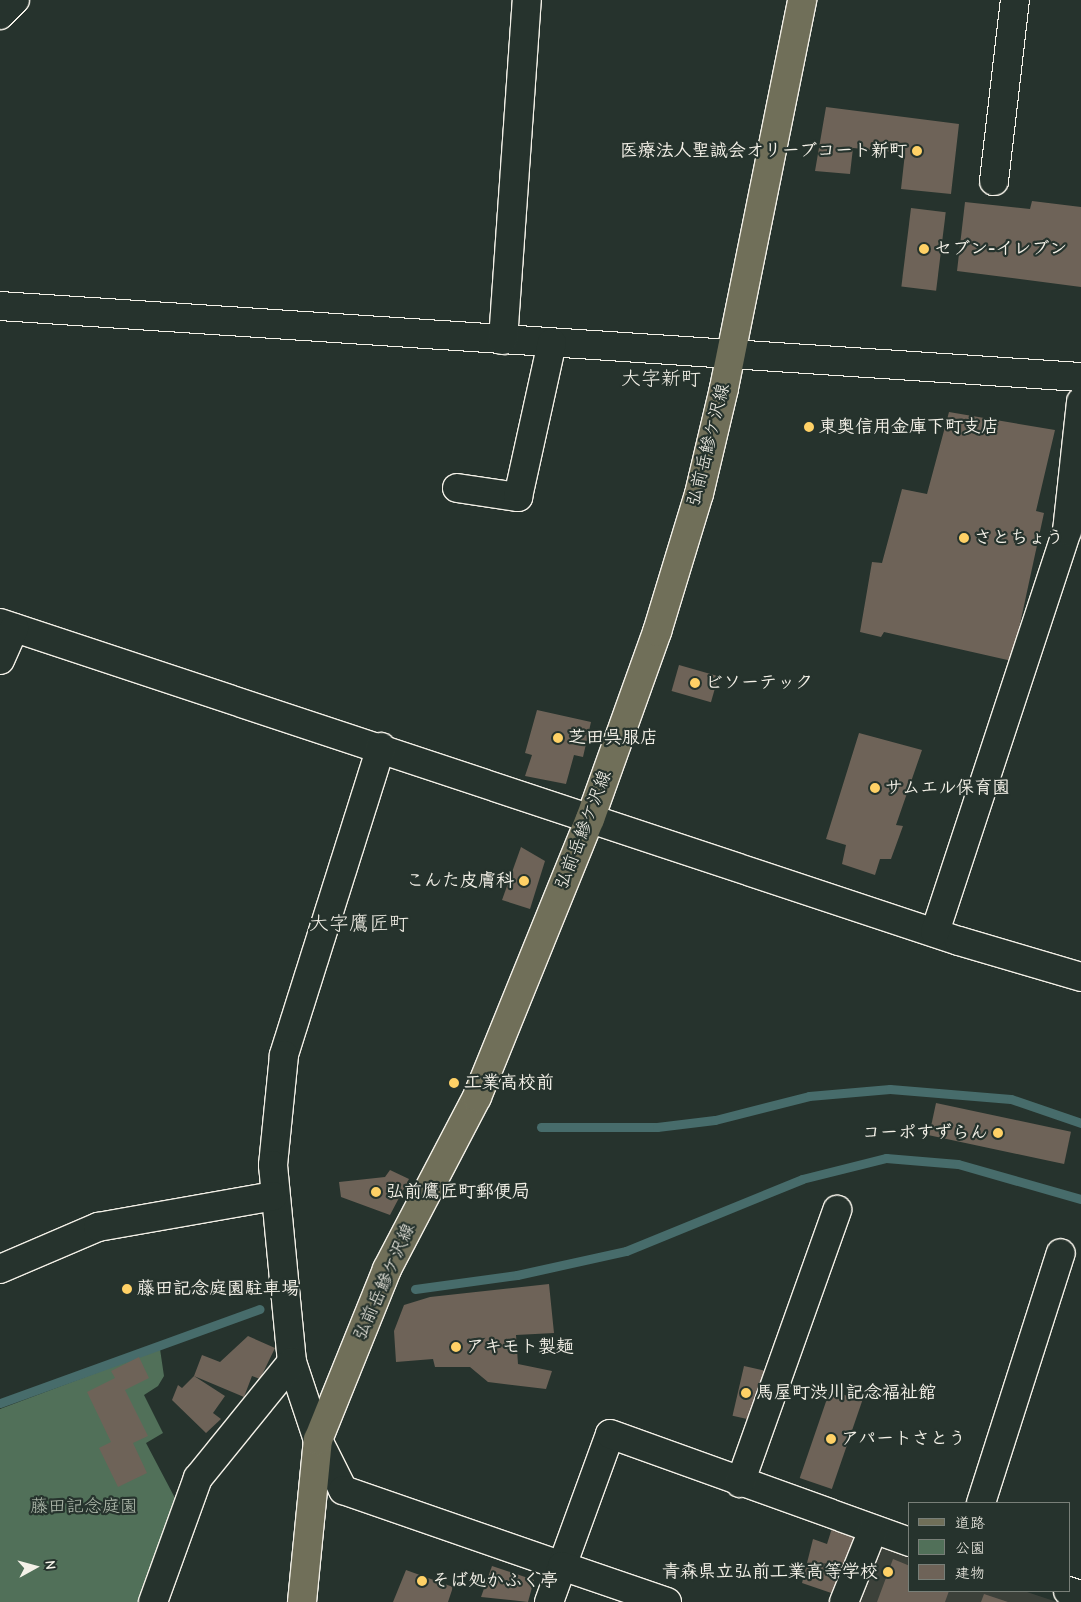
<!DOCTYPE html>
<html>
<head>
<meta charset="utf-8">
<style>
  body { margin:0 }
  #map { position:relative; width:1081px; height:1602px; overflow:hidden; background:#26332d; font-family:"Comic Neue","Klee One",sans-serif }
  div>[style] { position:absolute }
  .built>* { inset:0; background:#3c413a }
  .green>* { inset:0; background:#517059 }
  .stream>* { height:9px; margin:-4.5px; padding:0 4.5px; transform-origin:4.5px; border-radius:4.5px; background:#476c6b }
  .building>* { inset:0; background:#6e6358; transform-origin:0 0 }
  .roads { filter:drop-shadow(1px 0 #f4f1e8) drop-shadow(-1px 0 #f4f1e8) drop-shadow(0 1px #f4f1e8) drop-shadow(0 -1px #f4f1e8) }
  .minor>* { height:28px; margin:-14px; padding:0 14px; transform-origin:14px; border-radius:14px; background:#26332d }
  .major>* { height:28px; margin:-14px; padding:0 14px; transform-origin:14px; border-radius:14px; background:#706f59 }
  .dots>* { width:14px; height:14px; translate:-50% -50%; box-sizing:border-box; border:2px solid #26332d; border-radius:50% }
  span { translate:-50% -50%; white-space:nowrap; text-align:center; line-height:1.15; -webkit-text-stroke:4.5px #26332d; paint-order:stroke }
  .poi-label { font-size:18px; color:#f4f1e8; font-weight:700 }
  .right { translate:-100% -50%; text-align:right }
  .left { translate:0 -50%; text-align:left }
  .street-label { font-size:18px; color:#f4f1e8 }
  .park-label { font-size:18px; color:#b3bdaf }
  .quarter-label { font-size:20px; color:#f4f1e8 }
  .legend { position:absolute; left:908px; top:1502px; width:162px; height:90px; box-sizing:border-box; background:#26332d; border:1px solid #787f78; margin:0; padding:6px 9px; list-style:none; font-size:15px; color:#f4f1e8 }
  .legend li { display:flex; align-items:center; gap:10px; height:25px }
  .legend b { width:25px; border:1px solid #787f78 }
  .north { position:absolute; left:10px; top:1542px; width:50px; height:50px; -webkit-text-stroke:4px #26332d; paint-order:stroke; rotate:83deg; font-size:14px; font-weight:700; line-height:20px; text-align:center; color:#f4f1e8 }
  .north::after { content:''; display:block; margin:auto; width:18px; height:22px; background:#f4f1e8; clip-path:polygon(50% 0,100% 100%,50% 72%,0 100%) }
</style>
</head>
<body>
<div id="map">
  <div class="built">
    <i style="clip-path:polygon(880px 1543px,910px 1553px,910px 1591px,1024px 1591px,1057px 1602px,854px 1602px)"></i>
  </div>
  <div class="green">
    <i style="clip-path:polygon(160px 1349px,164px 1376px,158px 1386px,144px 1395px,163px 1433px,146px 1443px,176px 1500px,140px 1602px,0 1602px,0 1409px)"></i>
  </div>
  <div class="stream">
    <i style="left:541px;top:1127px;width:116px"></i>
    <i style="left:657px;top:1127px;width:58px;rotate:-6.9deg"></i>
    <i style="left:715px;top:1120px;width:97px;rotate:-14.3deg"></i>
    <i style="left:809px;top:1096px;width:81px;rotate:-4.9deg"></i>
    <i style="left:890px;top:1089px;width:121px;rotate:4.7deg"></i>
    <i style="left:1011px;top:1099px;width:74px;rotate:18.9deg"></i>
    <i style="left:415px;top:1289px;width:103px;rotate:-7.8deg"></i>
    <i style="left:517px;top:1275px;width:112px;rotate:-12.4deg"></i>
    <i style="left:626px;top:1251px;width:190px;rotate:-22.2deg"></i>
    <i style="left:802px;top:1179px;width:87px;rotate:-14deg"></i>
    <i style="left:886px;top:1158px;width:72px;rotate:4.8deg"></i>
    <i style="left:958px;top:1164px;width:128px;rotate:15.9deg"></i>
    <i style="left:0;top:1403px;width:276px;rotate:-19.9deg"></i>
  </div>
  <div class="building">
    <i style="clip-path:polygon(826px 107px,959px 124px,951px 194px,901px 189px,905px 153px,853px 148px,850px 174px,815px 171px)"></i>
    <i style="clip-path:polygon(1032px 201px,1081px 207px,1081px 287px,957px 271px,965px 202px,1030px 209px)"></i>
    <i style="left:911px;top:208px;width:35px;height:79px;rotate:7deg"></i>
    <i style="clip-path:polygon(949px 412px,1055px 430px,1036px 511px,1044px 513px,1012px 661px,884px 632px,881px 637px,860px 632px,872px 562px,882px 563px,902px 489px,927px 494px)"></i>
    <i style="left:679px;top:665px;width:41px;height:27px;rotate:16deg"></i>
    <i style="clip-path:polygon(537px 710px,591px 722px,583px 757px,574px 755px,566px 784px,525px 776px,532px 755px,525px 753px)"></i>
    <i style="clip-path:polygon(859px 733px,922px 750px,896px 825px,903px 826px,891px 859px,880px 859px,875px 875px,842px 864px,846px 845px,826px 839px)"></i>
    <i style="clip-path:polygon(521px 847px,545px 861px,530px 909px,502px 900px)"></i>
    <i style="left:936px;top:1103px;width:138px;height:33px;rotate:12deg"></i>
    <i style="clip-path:polygon(390px 1170px,409px 1179px,390px 1215px,341px 1197px,339px 1182px,385px 1177px)"></i>
    <i style="clip-path:polygon(549px 1284px,554px 1333px,516px 1335px,518px 1364px,552px 1371px,546px 1389px,488px 1382px,470px 1367px,435px 1367px,433px 1359px,396px 1362px,394px 1331px,404px 1305px,430px 1297px)"></i>
    <i style="clip-path:polygon(248px 1336px,275px 1348px,260px 1379px,252px 1376px,244px 1397px,194px 1376px,225px 1396px,213px 1413px,221px 1419px,206px 1433px,172px 1400px,178px 1385px,182px 1388px,194px 1376px,202px 1355px,220px 1362px)"></i>
    <i style="clip-path:polygon(139px 1357px,149px 1378px,125px 1390px,148px 1436px,133px 1443px,147px 1473px,118px 1487px,99px 1448px,111px 1442px,87px 1392px,115px 1378px,111px 1371px)"></i>
    <i style="left:744px;top:1366px;width:23px;height:51px;rotate:13deg"></i>
    <i style="left:830px;top:1390px;width:34px;height:93px;rotate:19deg"></i>
    <i style="clip-path:polygon(833px 1525px,859px 1534px,843px 1597px,802px 1583px,813px 1539px,827px 1544px)"></i>
    <i style="clip-path:polygon(893px 1559px,910px 1566px,910px 1591px,949px 1591px,945px 1602px,877px 1602px)"></i>
    <i style="clip-path:polygon(492px 1566px,534px 1580px,528px 1602px,481px 1597px)"></i>
    <i style="clip-path:polygon(406px 1570px,453px 1587px,448px 1602px,393px 1602px)"></i>
    <i style="clip-path:polygon(984px 1594px,1008px 1602px,981px 1602px)"></i>
  </div>
  <div class="roads">
    <div class="minor">
      <i style="left:0;top:15px;width:21px;rotate:-45deg"></i>
      <i style="left:994px;top:181px;width:182px;rotate:-83.4deg"></i>
      <i style="left:0;top:306px;width:1083px;rotate:3.76deg"></i>
      <i style="left:503px;top:340px;width:341px;rotate:-86deg"></i>
      <i style="left:457px;top:488px;width:62px;rotate:8.4deg"></i>
      <i style="left:518px;top:497px;width:158px;rotate:-77.6deg"></i>
      <i style="left:0;top:623px;width:1010px;rotate:18.35deg"></i>
      <i style="left:959px;top:941px;width:127px;rotate:16.4deg"></i>
      <i style="left:0;top:660px;width:35px;rotate:-66deg"></i>
      <i style="left:381px;top:747px;width:323px;rotate:107.5deg"></i>
      <i style="left:284px;top:1055px;width:111px;rotate:95.7deg"></i>
      <i style="left:273px;top:1165px;width:198px;rotate:84.5deg"></i>
      <i style="left:292px;top:1362px;width:82px;rotate:71.6deg"></i>
      <i style="left:318px;top:1440px;width:56px;rotate:63.4deg"></i>
      <i style="left:343px;top:1490px;width:232px;rotate:19.1deg"></i>
      <i style="left:562px;top:1566px;width:140px;rotate:-70deg"></i>
      <i style="left:610px;top:1434px;width:319px;rotate:19.8deg"></i>
      <i style="left:935px;top:932px;width:422px;rotate:-71.8deg"></i>
      <i style="left:1067px;top:531px;width:130px;rotate:-83.8deg"></i>
      <i style="left:0;top:1269px;width:107px;rotate:-23.2deg"></i>
      <i style="left:98px;top:1227px;width:178px;rotate:-10deg"></i>
      <i style="left:740px;top:1483px;width:290px;rotate:-70.4deg"></i>
      <i style="left:981px;top:1503px;width:262px;rotate:-72.3deg"></i>
      <i style="left:1068px;top:1591px;width:14px;rotate:17deg"></i>
      <i style="left:153px;top:1602px;width:132px;rotate:-70.1deg"></i>
      <i style="left:198px;top:1478px;width:149px;rotate:-51deg"></i>
      <i style="left:549px;top:1602px;width:38px;rotate:-70deg"></i>
      <i style="left:562px;top:1566px;width:111px;rotate:18.9deg"></i>
      <i style="left:844px;top:1602px;width:78px;rotate:-68.1deg"></i>
    </div>
    <div class="major">
      <i style="left:302px;top:1602px;width:163px;rotate:-84.4deg"></i>
      <i style="left:318px;top:1440px;width:184px;rotate:-68deg"></i>
      <i style="left:387px;top:1269px;width:194px;rotate:-62.4deg"></i>
      <i style="left:477px;top:1097px;width:300px;rotate:-67.9deg"></i>
      <i style="left:590px;top:819px;width:199px;rotate:-70.3deg"></i>
      <i style="left:657px;top:632px;width:144px;rotate:-73.1deg"></i>
      <i style="left:699px;top:494px;width:109px;rotate:-76.7deg"></i>
      <i style="left:724px;top:388px;width:396px;rotate:-78.6deg"></i>
    </div>
  </div>
  <div class="dots">
    <i style="left:917px;top:151px;background:#ffd166"></i>
    <i style="left:924px;top:249px;background:#ffd166"></i>
    <i style="left:809px;top:427px;background:#ffd166"></i>
    <i style="left:964px;top:538px;background:#ffd166"></i>
    <i style="left:695px;top:683px;background:#ffd166"></i>
    <i style="left:558px;top:738px;background:#ffd166"></i>
    <i style="left:875px;top:788px;background:#ffd166"></i>
    <i style="left:524px;top:881px;background:#ffd166"></i>
    <i style="left:454px;top:1083px;background:#ffd166"></i>
    <i style="left:998px;top:1133px;background:#ffd166"></i>
    <i style="left:376px;top:1192px;background:#ffd166"></i>
    <i style="left:127px;top:1289px;background:#ffd166"></i>
    <i style="left:456px;top:1347px;background:#ffd166"></i>
    <i style="left:746px;top:1393px;background:#ffd166"></i>
    <i style="left:831px;top:1439px;background:#ffd166"></i>
    <i style="left:888px;top:1572px;background:#ffd166"></i>
    <i style="left:422px;top:1581px;background:#ffd166"></i>
  </div>
  <div class="poi-label">
    <span class="right" style="left:907px;top:151px">医療法人聖誠会オリーブコート新町</span>
    <span class="left" style="left:934px;top:249px">セブン-イレブン</span>
    <span class="left" style="left:819px;top:427px">東奥信用金庫下町支店</span>
    <span class="left" style="left:974px;top:538px">さとちょう</span>
    <span class="left" style="left:705px;top:683px">ビソーテック</span>
    <span class="left" style="left:568px;top:738px">芝田呉服店</span>
    <span class="left" style="left:885px;top:788px">サムエル保育園</span>
    <span class="right" style="left:514px;top:881px">こんた皮膚科</span>
    <span class="left" style="left:464px;top:1083px">工業高校前</span>
    <span class="right" style="left:988px;top:1133px">コーポすずらん</span>
    <span class="left" style="left:386px;top:1192px">弘前鷹匠町郵便局</span>
    <span class="left" style="left:137px;top:1289px">藤田記念庭園駐車場</span>
    <span class="left" style="left:466px;top:1347px">アキモト製麺</span>
    <span class="left" style="left:756px;top:1393px">馬屋町渋川記念福祉館</span>
    <span class="left" style="left:841px;top:1439px">アパートさとう</span>
    <span class="right" style="left:878px;top:1572px">青森県立弘前工業高等学校</span>
    <span class="left" style="left:432px;top:1581px">そば処かふく亭</span>
  </div>
  <div class="street-label">
    <span style="left:709px;top:445px;rotate:-76deg">弘前岳鰺ケ沢線</span>
    <span style="left:584px;top:830px;rotate:-69deg">弘前岳鰺ケ沢線</span>
    <span style="left:385px;top:1282px;rotate:-66deg">弘前岳鰺ケ沢線</span>
  </div>
  <div class="park-label">
    <span style="left:84px;top:1507px">藤田記念庭園</span>
  </div>
  <div class="quarter-label">
    <span style="left:661px;top:378px">大字新町</span>
    <span style="left:359px;top:923px">大字鷹匠町</span>
  </div>
  <ul class="legend">
  <li><b style="height:6px;background:#706f59"></b>道路</li>
  <li><b style="height:14px;background:#517059"></b>公園</li>
  <li><b style="height:14px;background:#6e6358"></b>建物</li>
  </ul>
  <div class="north">N</div>
</div>
</body>
</html>
